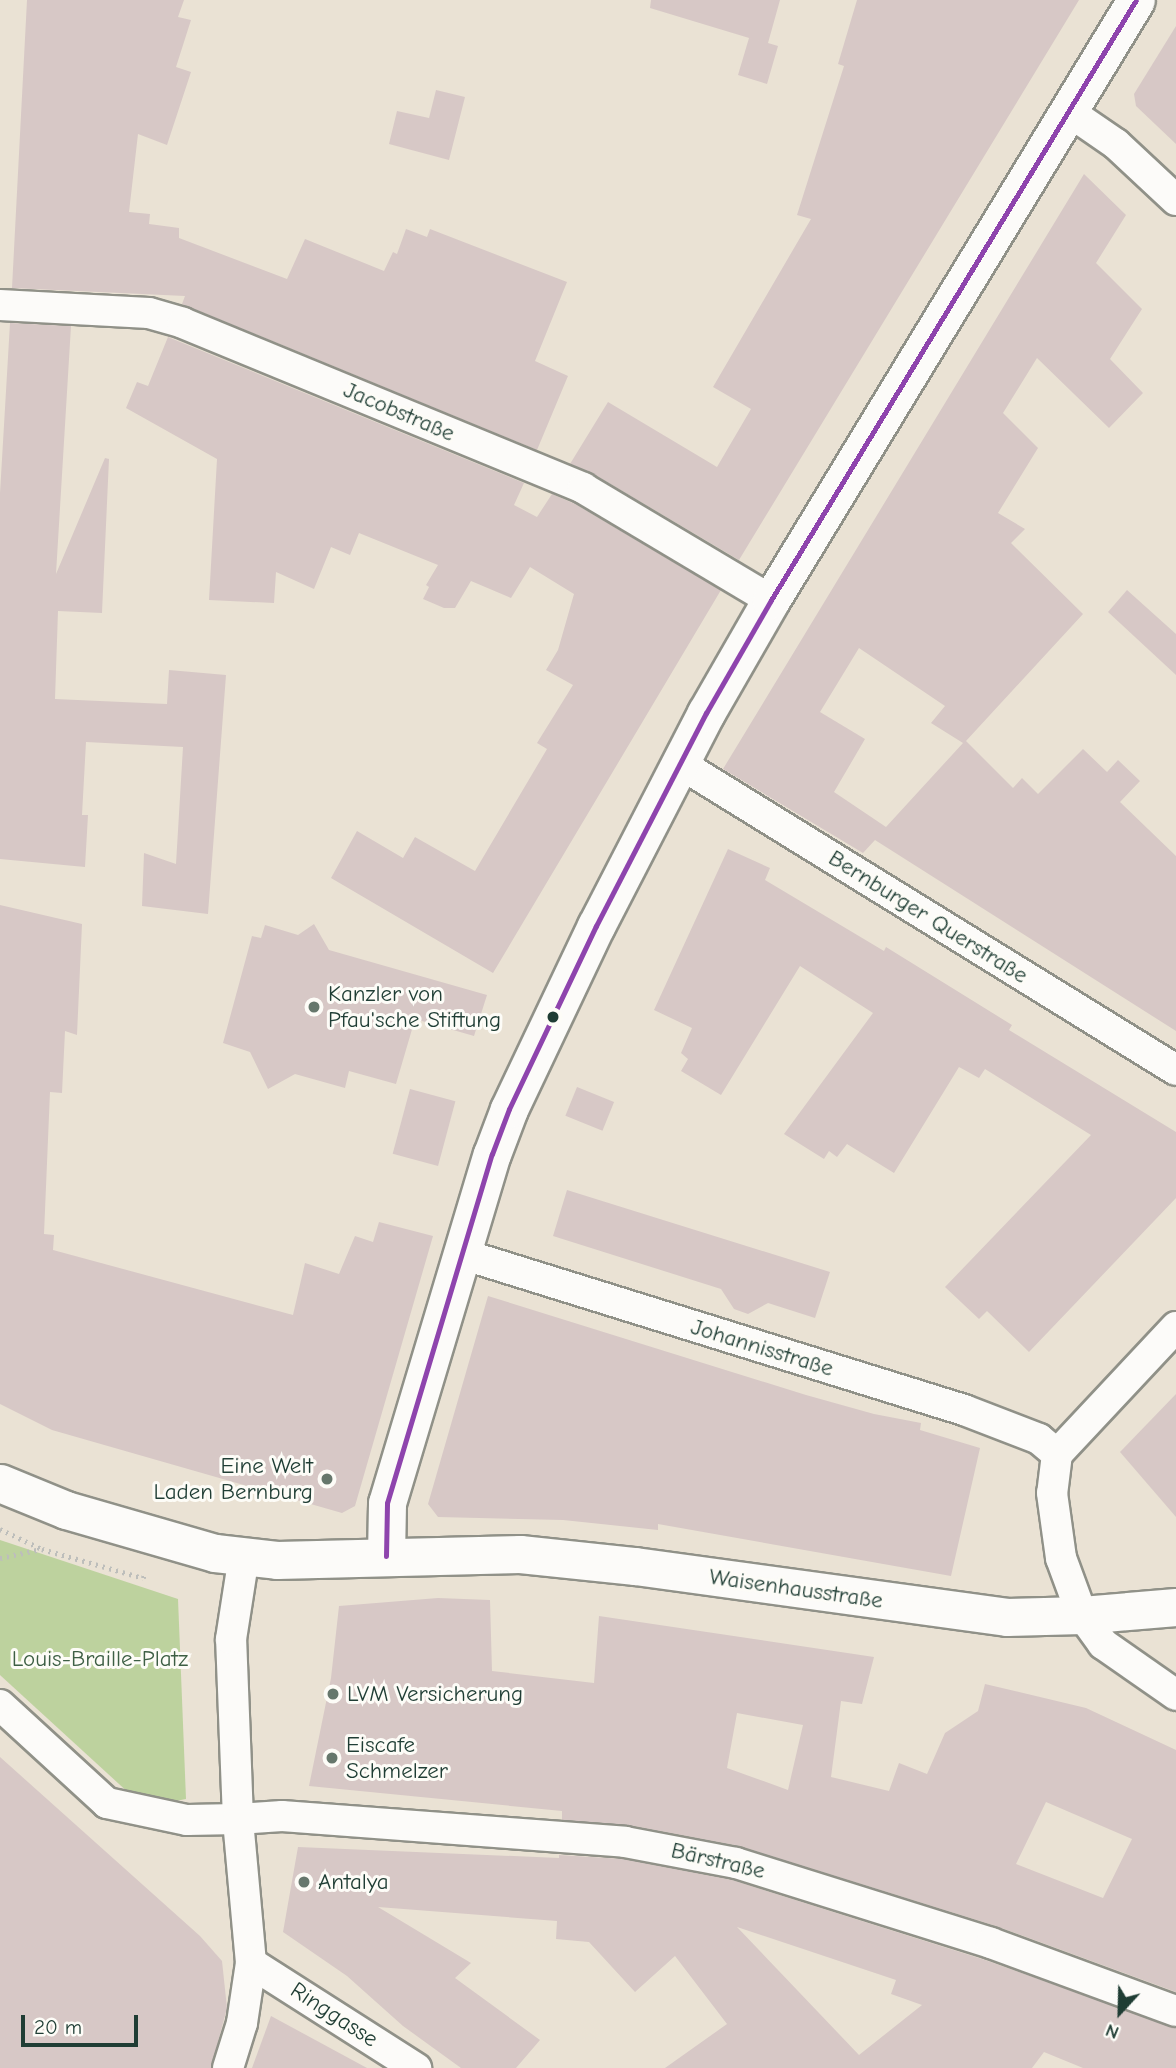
<!DOCTYPE html>
<html>
<head>
<meta charset="utf-8">
<style>
  body { margin:0 }
  #map { position:relative; width:1176px; height:2068px; overflow:hidden; background:#eae2d4; font-family:"Comic Neue",sans-serif }
  div>[style] { position:absolute }
  .green>* { inset:0; background:#bdd29e }
  .building>* { inset:0; background:#d7c8c6; transform-origin:0 0 }
  .path>* { height:4.5px; margin-top:-2.25px; transform-origin:0; background:repeating-linear-gradient(90deg,#bdbebb 0 2px,transparent 0 7px) }
  .roads { filter:drop-shadow(2px 0 #909188) drop-shadow(-2px 0 #909188) drop-shadow(0 2px #909188) drop-shadow(0 -2px #909188) }
  .minor>* { height:30px; margin:-15px; padding:0 15px; transform-origin:15px; border-radius:15px; background:#fcfbf9 }
  .tertiary>* { height:37px; margin:-18.5px; padding:0 18.5px; transform-origin:18.5px; border-radius:18.5px; background:#fcfbf9 }
  .bus-1>* { height:5px; margin:-2.5px; padding:0 2.5px; transform-origin:2.5px; border-radius:2.5px; background:#8e44ad }
  .dots>* { width:19px; height:19px; translate:-50% -50%; box-sizing:border-box; border:4px solid #fdfcf7; border-radius:50% }
  span { translate:-50% -50%; white-space:nowrap; text-align:center; line-height:1.15; -webkit-text-stroke:6px #fdfcf7; paint-order:stroke }
  .street-label { font-size:23px; color:#1f3d34 }
  .poi-label { font-size:23px; color:#1f3d34 }
  .left { translate:0 -50%; text-align:left }
  .right { translate:-100% -50%; text-align:right }
  .park-label { font-size:23px; color:#3d5f44 }
  .north { position:absolute; left:1085px; top:1977px; width:70px; height:70px; -webkit-text-stroke:5px #fdfcf7; paint-order:stroke; rotate:202deg; font-size:19px; font-weight:700; line-height:28px; text-align:center; color:#1f3d34 }
  .north::after { content:''; display:block; margin:auto; width:24px; height:32px; background:#1f3d34; clip-path:polygon(50% 0,100% 100%,50% 72%,0 100%) }
  .scale { position:absolute; left:21px; top:2015px; width:117px; height:32px; box-sizing:border-box; border:4px solid #1f3d34; border-top:0; padding-left:9px; font-size:21px; line-height:24px; white-space:nowrap; color:#1f3d34; -webkit-text-stroke:5px #fdfcf7; paint-order:stroke }
</style>
</head>
<body>
<div id="map">
  <div class="green">
    <i style="clip-path:polygon(0 1540px,178px 1599px,186px 1799px,165px 1803px,131px 1795px,0 1675px)"></i>
  </div>
  <div class="building">
    <i style="clip-path:polygon(27px 0,184px 0,178px 17px,191px 20px,176px 67px,191px 72px,167px 145px,138px 134px,129px 212px,150px 214px,149px 224px,179px 228px,179px 238px,287px 279px,305px 239px,384px 271px,393px 252px,397px 254px,406px 229px,427px 237px,430px 229px,567px 282px,535px 361px,568px 376px,537px 450px,182px 304px,185px 296px,12px 288px)"></i>
    <i style="clip-path:polygon(651px 0,780px 0,768px 43px,778px 46px,767px 84px,738px 75px,749px 38px,766px 43px,650px 8px)"></i>
    <i style="clip-path:polygon(857px 0,1079px 0,739px 560px,592px 473px,570px 464px,608px 402px,717px 467px,751px 409px,713px 387px,811px 219px,797px 215px,844px 66px,838px 64px)"></i>
    <i style="clip-path:polygon(1176px 26px,1176px 144px,1136px 106px,1134px 94px)"></i>
    <i style="clip-path:polygon(436px 90px,465px 97px,449px 160px,389px 144px,397px 111px,429px 118px)"></i>
    <i style="clip-path:polygon(evenodd,1084px 174px,1126px 215px,1096px 263px,1142px 309px,1110px 359px,1143px 393px,1109px 428px,1037px 358px,1003px 413px,1038px 448px,998px 513px,1025px 529px,1011px 543px,1083px 614px,966px 741px,1013px 788px,1022px 778px,1038px 794px,1083px 749px,1107px 772px,1118px 760px,1140px 781px,1120px 802px,1176px 856px,1176px 1031px,875px 840px,863px 853px,723px 769px,1084px 174px,859px 648px,945px 706px,931px 723px,963px 743px,886px 827px,834px 792px,865px 739px,820px 712px,859px 648px)"></i>
    <i style="clip-path:polygon(10px 323px,71px 326px,56px 574px,105px 458px,109px 459px,102px 613px,58px 611px,55px 699px,167px 704px,169px 670px,226px 675px,208px 914px,142px 906px,144px 853px,176px 864px,183px 747px,86px 742px,82px 815px,88px 815px,85px 867px,0 859px,0 493px)"></i>
    <i style="clip-path:polygon(168px 337px,524px 483px,514px 505px,537px 517px,552px 494px,575px 504px,721px 590px,493px 973px,331px 878px,357px 831px,403px 858px,415px 837px,475px 871px,547px 749px,537px 743px,573px 685px,546px 670px,558px 650px,574px 594px,530px 567px,511px 598px,471px 581px,455px 608px,444px 608px,423px 599px,429px 587px,426px 585px,438px 565px,359px 533px,350px 555px,331px 547px,314px 589px,276px 572px,274px 603px,209px 600px,217px 459px,126px 408px,137px 382px,148px 386px)"></i>
    <i style="clip-path:polygon(1127px 590px,1176px 634px,1176px 675px,1108px 612px)"></i>
    <i style="clip-path:polygon(728px 849px,770px 868px,765px 880px,884px 951px,886px 947px,1012px 1025px,1009px 1030px,1176px 1132px,1176px 1198px,1029px 1352px,987px 1311px,979px 1319px,945px 1287px,1091px 1135px,985px 1069px,979px 1078px,959px 1067px,894px 1173px,847px 1144px,837px 1157px,829px 1151px,824px 1159px,784px 1134px,873px 1013px,800px 966px,721px 1095px,681px 1071px,688px 1059px,681px 1053px,692px 1028px,654px 1010px)"></i>
    <i style="clip-path:polygon(0 905px,82px 924px,77px 1035px,65px 1031px,62px 1093px,50px 1092px,44px 1234px,54px 1235px,53px 1250px,293px 1315px,305px 1263px,339px 1274px,355px 1236px,373px 1242px,379px 1222px,433px 1236px,355px 1506px,342px 1513px,52px 1430px,0 1404px)"></i>
    <i style="clip-path:polygon(314px 924px,329px 950px,487px 995px,474px 1036px,415px 1019px,396px 1084px,349px 1071px,345px 1088px,295px 1074px,268px 1089px,250px 1052px,223px 1043px,252px 936px,261px 938px,265px 925px,298px 935px)"></i>
    <i style="left:577px;top:1087px;width:40px;height:31px;rotate:22deg"></i>
    <i style="left:410px;top:1089px;width:47px;height:67px;rotate:15deg"></i>
    <i style="clip-path:polygon(567px 1190px,830px 1272px,815px 1318px,768px 1303px,748px 1314px,734px 1309px,721px 1289px,553px 1236px)"></i>
    <i style="clip-path:polygon(488px 1296px,806px 1395px,874px 1414px,921px 1423px,920px 1430px,980px 1448px,951px 1576px,658px 1524px,658px 1530px,563px 1520px,438px 1517px,428px 1504px)"></i>
    <i style="clip-path:polygon(1176px 1394px,1176px 1517px,1120px 1452px)"></i>
    <i style="clip-path:polygon(evenodd,438px 1598px,490px 1600px,492px 1671px,594px 1683px,599px 1616px,874px 1657px,862px 1704px,841px 1701px,831px 1777px,889px 1791px,899px 1763px,927px 1774px,945px 1733px,978px 1711px,985px 1684px,1086px 1708px,1176px 1750px,1176px 1992px,996px 1926px,739px 1846px,628px 1825px,562px 1820px,562px 1811px,309px 1786px,331px 1678px,339px 1606px,438px 1598px,737px 1713px,803px 1725px,788px 1790px,727px 1768px,737px 1713px,438px 1598px,1046px 1802px,1132px 1839px,1103px 1898px,1016px 1864px,1046px 1802px)"></i>
    <i style="clip-path:polygon(0 1757px,200px 1936px,222px 1961px,227px 2008px,211px 2068px,0 2068px)"></i>
    <i style="clip-path:polygon(evenodd,298px 1847px,559px 1858px,559px 1855px,623px 1859px,732px 1880px,985px 1960px,1176px 2028px,1176px 2068px,1083px 2068px,1044px 2052px,1032px 2068px,665px 2068px,727px 2024px,675px 1956px,635px 1992px,589px 1942px,556px 1939px,557px 1921px,378px 1907px,471px 1963px,455px 1978px,540px 2040px,516px 2068px,461px 2068px,403px 2026px,347px 1976px,283px 1932px,298px 1847px,737px 1927px,896px 1980px,891px 1994px,922px 2005px,859px 2055px,737px 1927px)"></i>
    <i style="clip-path:polygon(271px 2016px,367px 2068px,252px 2068px)"></i>
  </div>
  <div class="path">
    <i style="left:0;top:1529px;width:47px;rotate:25.5deg"></i>
    <i style="left:42px;top:1549px;width:105px;rotate:16deg"></i>
    <i style="left:143px;top:1578px;width:5px;rotate:-68deg"></i>
    <i style="left:0;top:1558px;width:42px;rotate:-12.4deg"></i>
  </div>
  <div class="roads">
    <div class="minor">
      <i style="left:1068px;top:111px;width:58px;rotate:34.5deg"></i>
      <i style="left:1116px;top:144px;width:82px;rotate:43deg"></i>
      <i style="left:0;top:305px;width:149px;rotate:3.1deg"></i>
      <i style="left:149px;top:313px;width:35px;rotate:16deg"></i>
      <i style="left:183px;top:323px;width:433px;rotate:22.4deg"></i>
      <i style="left:583px;top:488px;width:219px;rotate:30.8deg"></i>
      <i style="left:679px;top:763px;width:584px;rotate:31.7deg"></i>
      <i style="left:462px;top:1254px;width:526px;rotate:17.26deg"></i>
      <i style="left:964px;top:1410px;width:80px;rotate:21.1deg"></i>
      <i style="left:1039px;top:1439px;width:23px;rotate:40deg"></i>
      <i style="left:1176px;top:1327px;width:174px;rotate:133.1deg"></i>
      <i style="left:1057px;top:1454px;width:39px;rotate:97deg"></i>
      <i style="left:1052px;top:1493px;width:66px;rotate:82.1deg"></i>
      <i style="left:1061px;top:1558px;width:61px;rotate:69.8deg"></i>
      <i style="left:1082px;top:1615px;width:36px;rotate:54deg"></i>
      <i style="left:1103px;top:1644px;width:89px;rotate:34.9deg"></i>
      <i style="left:0;top:1705px;width:145px;rotate:42.5deg"></i>
      <i style="left:107px;top:1803px;width:82px;rotate:12deg"></i>
      <i style="left:187px;top:1820px;width:51px;rotate:-1.1deg"></i>
      <i style="left:238px;top:1819px;width:180px;rotate:-92.2deg"></i>
      <i style="left:231px;top:1639px;width:84px;rotate:-81.1deg"></i>
      <i style="left:251px;top:1963px;width:196px;rotate:32.5deg"></i>
      <i style="left:228px;top:2068px;width:47px;rotate:-72.7deg"></i>
      <i style="left:242px;top:2023px;width:61px;rotate:-81.5deg"></i>
      <i style="left:251px;top:1963px;width:145px;rotate:-95.2deg"></i>
      <i style="left:238px;top:1819px;width:44px;rotate:-3.9deg"></i>
      <i style="left:282px;top:1816px;width:344px;rotate:4.3deg"></i>
      <i style="left:625px;top:1842px;width:113px;rotate:10.7deg"></i>
      <i style="left:736px;top:1863px;width:267px;rotate:17.4deg"></i>
      <i style="left:991px;top:1943px;width:197px;rotate:20.2deg"></i>
    </div>
    <div class="tertiary">
      <i style="left:0;top:1483px;width:71px;rotate:22.2deg"></i>
      <i style="left:66px;top:1510px;width:155px;rotate:16.1deg"></i>
      <i style="left:215px;top:1553px;width:62px;rotate:6.4deg"></i>
      <i style="left:277px;top:1560px;width:243px;rotate:-1.4deg"></i>
      <i style="left:520px;top:1554px;width:116px;rotate:6deg"></i>
      <i style="left:635px;top:1566px;width:375px;rotate:7.8deg"></i>
      <i style="left:1007px;top:1617px;width:75px;rotate:-1.5deg"></i>
      <i style="left:1082px;top:1615px;width:94px;rotate:-4.9deg"></i>
      <i style="left:386px;top:1556px;width:53px;rotate:-88.9deg"></i>
      <i style="left:387px;top:1503px;width:364px;rotate:-73.3deg"></i>
      <i style="left:492px;top:1154px;width:48px;rotate:-69.3deg"></i>
      <i style="left:509px;top:1109px;width:203px;rotate:-64.6deg"></i>
      <i style="left:596px;top:926px;width:240px;rotate:-62.7deg"></i>
      <i style="left:706px;top:713px;width:130px;rotate:-60.1deg"></i>
      <i style="left:771px;top:600px;width:702px;rotate:-58.69deg"></i>
    </div>
  </div>
  <div class="bus-1">
    <i style="left:386px;top:1556px;width:53px;rotate:-88.9deg"></i>
    <i style="left:387px;top:1503px;width:364px;rotate:-73.3deg"></i>
    <i style="left:492px;top:1154px;width:48px;rotate:-69.3deg"></i>
    <i style="left:509px;top:1109px;width:203px;rotate:-64.6deg"></i>
    <i style="left:596px;top:926px;width:240px;rotate:-62.7deg"></i>
    <i style="left:706px;top:713px;width:130px;rotate:-60.1deg"></i>
    <i style="left:771px;top:600px;width:702px;rotate:-58.69deg"></i>
  </div>
  <div class="dots">
    <i style="left:314px;top:1007px;background:#66776c"></i>
    <i style="left:553px;top:1017px;background:#1f3d34"></i>
    <i style="left:327px;top:1479px;background:#66776c"></i>
    <i style="left:333px;top:1694px;background:#66776c"></i>
    <i style="left:332px;top:1758px;background:#66776c"></i>
    <i style="left:304px;top:1882px;background:#66776c"></i>
  </div>
  <div class="street-label">
    <span style="left:399px;top:412px;rotate:23deg">Jacobstraße</span>
    <span style="left:928px;top:917px;rotate:32deg">Bernburger Querstraße</span>
    <span style="left:762px;top:1348px;rotate:17deg">Johannisstraße</span>
    <span style="left:796px;top:1589px;rotate:8deg">Waisenhausstraße</span>
    <span style="left:718px;top:1861px;rotate:13deg">Bärstraße</span>
    <span style="left:334px;top:2015px;rotate:33deg">Ringgasse</span>
  </div>
  <div class="poi-label">
    <span class="left" style="left:328px;top:1007px">Kanzler von<br>Pfau'sche Stiftung</span>
    <span class="right" style="left:313px;top:1479px">Eine Welt<br>Laden Bernburg</span>
    <span class="left" style="left:347px;top:1694px">LVM Versicherung</span>
    <span class="left" style="left:346px;top:1758px">Eiscafe<br>Schmelzer</span>
    <span class="left" style="left:318px;top:1882px">Antalya</span>
  </div>
  <div class="park-label">
    <span style="left:100px;top:1659px">Louis-Braille-Platz</span>
  </div>
  <div class="north">N</div>
  <div class="scale">20 m</div>
</div>
</body>
</html>
